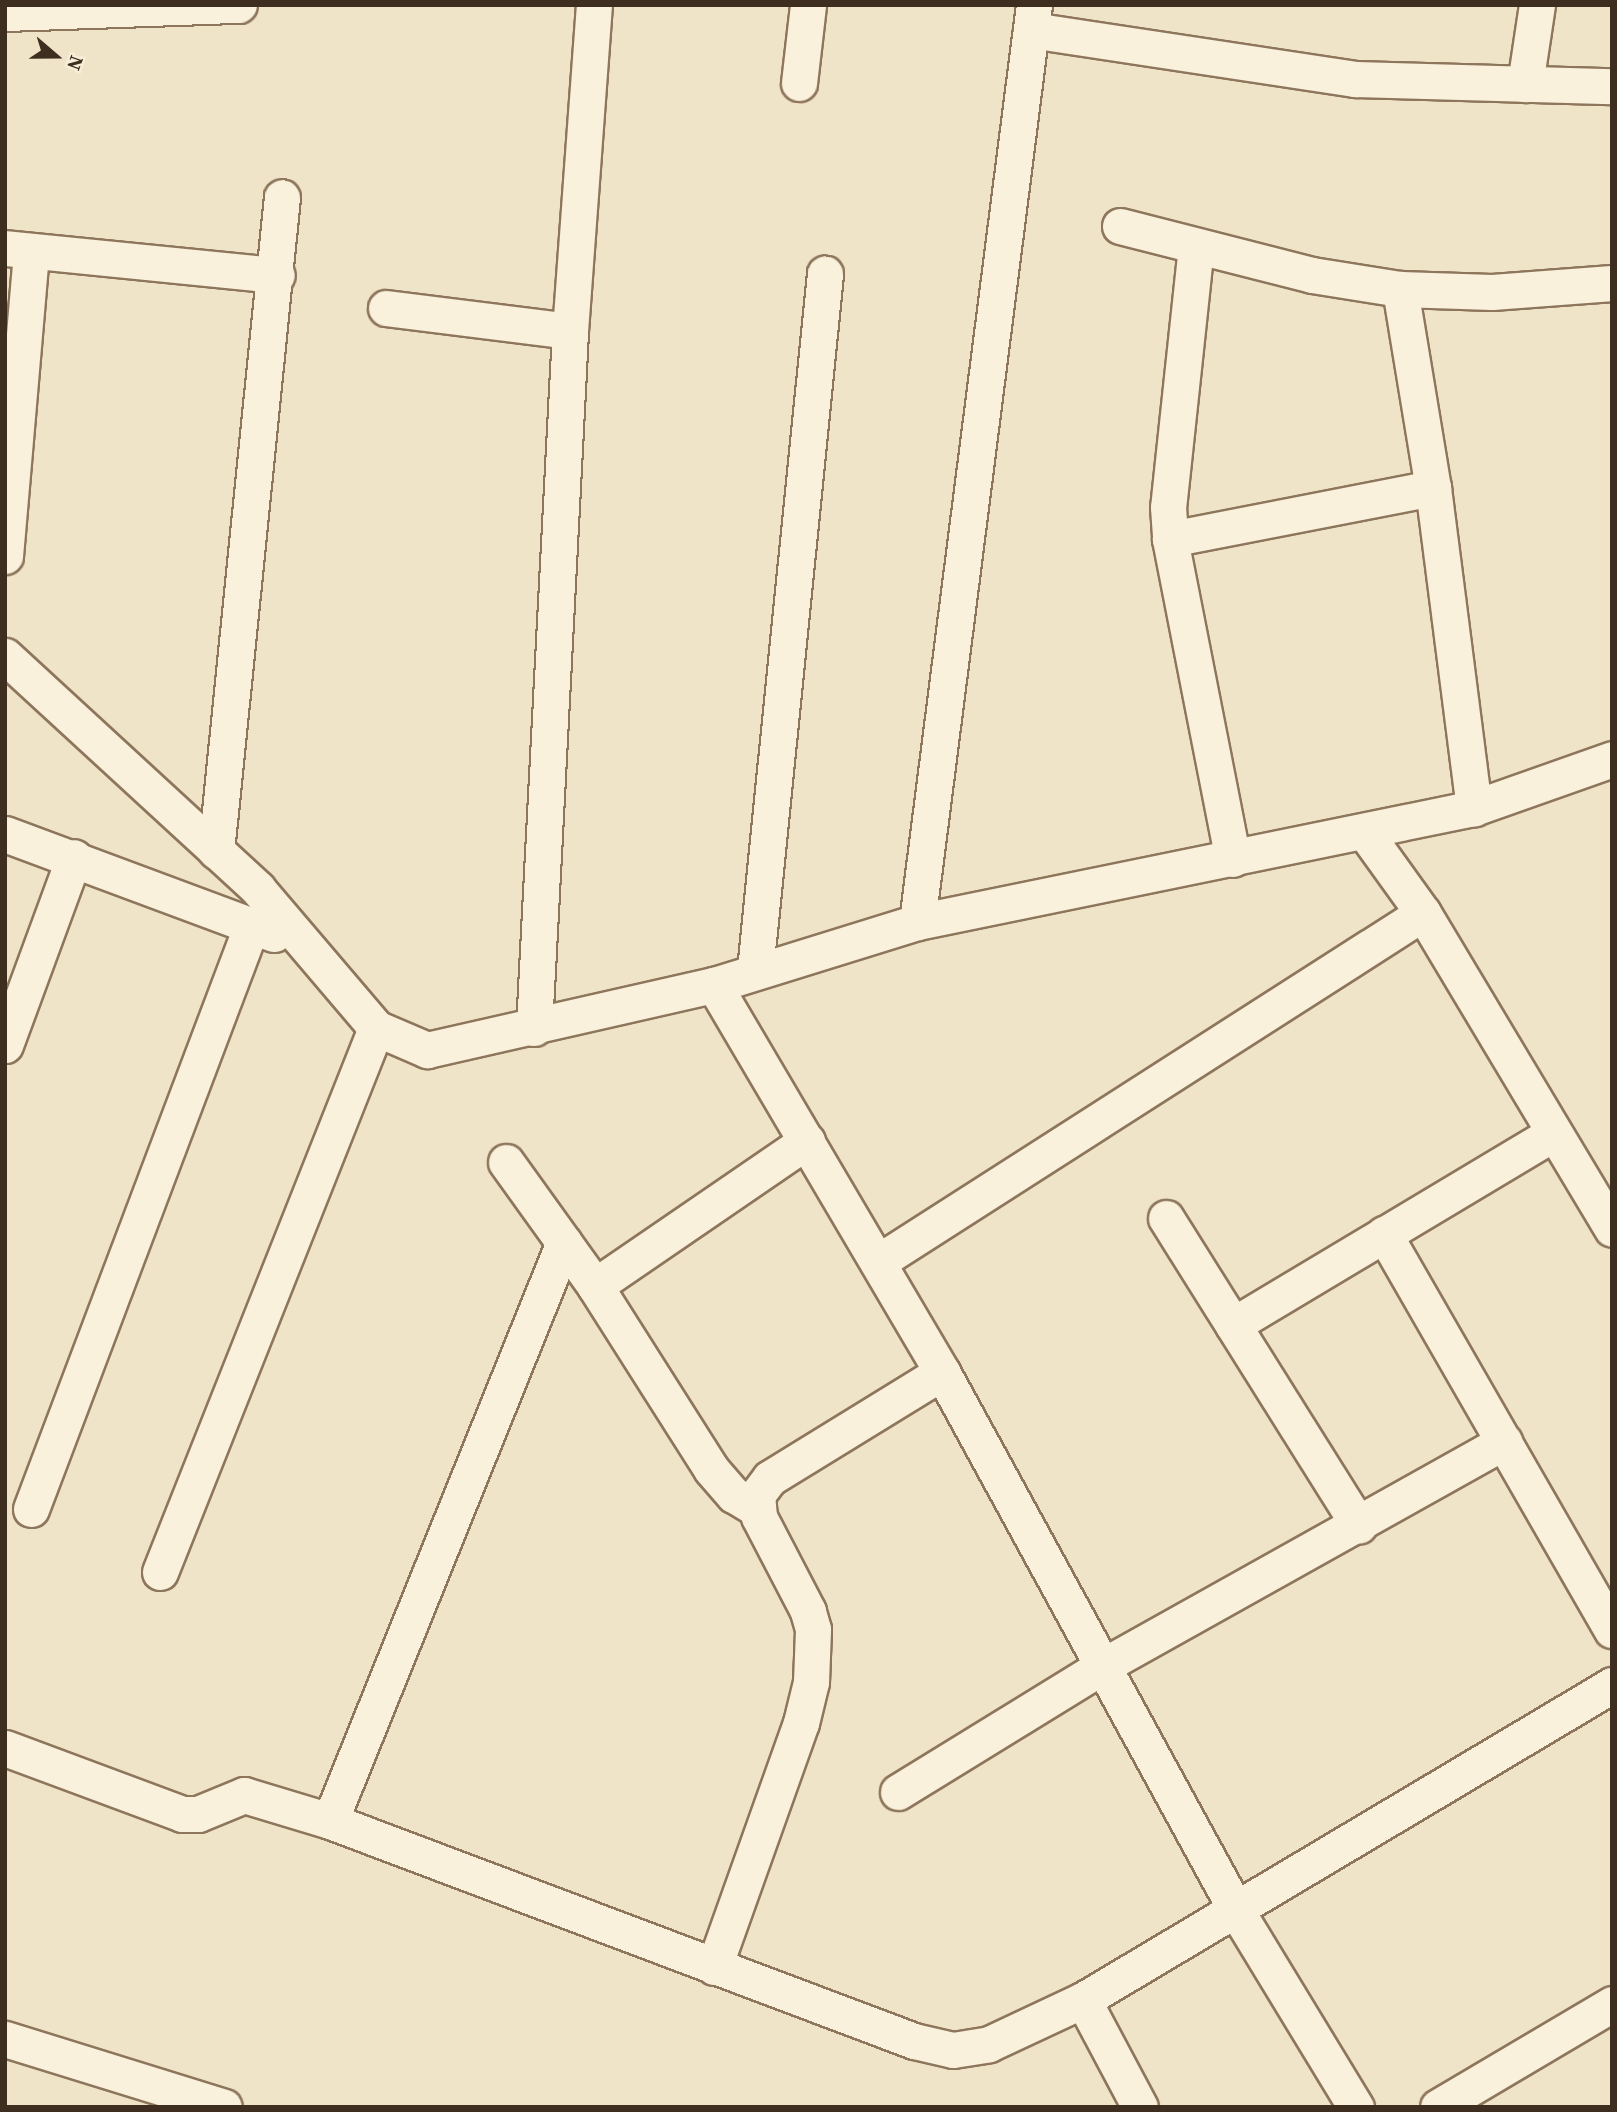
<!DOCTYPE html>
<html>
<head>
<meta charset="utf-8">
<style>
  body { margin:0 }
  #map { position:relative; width:1617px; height:2112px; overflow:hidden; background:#f0e4c8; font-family:"Source Serif 4",serif }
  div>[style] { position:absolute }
  .roads { filter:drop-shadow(2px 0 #8d765c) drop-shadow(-2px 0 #8d765c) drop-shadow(0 2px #8d765c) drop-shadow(0 -2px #8d765c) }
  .street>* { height:35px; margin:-17.5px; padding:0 17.5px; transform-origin:17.5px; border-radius:17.5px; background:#faf1dc }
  span { translate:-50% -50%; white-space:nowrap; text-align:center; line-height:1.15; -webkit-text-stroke:5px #f7eed8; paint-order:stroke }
  .frame { position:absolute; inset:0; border:7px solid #3d2e20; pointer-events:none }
  .north { position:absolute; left:21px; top:21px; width:70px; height:70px; -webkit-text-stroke:5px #f7eed8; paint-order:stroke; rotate:110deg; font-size:19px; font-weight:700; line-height:28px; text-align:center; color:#3d2e20 }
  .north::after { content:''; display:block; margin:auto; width:24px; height:32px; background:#3d2e20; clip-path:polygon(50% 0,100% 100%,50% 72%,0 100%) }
</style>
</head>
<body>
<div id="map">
  <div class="roads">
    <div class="street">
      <i style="left:5px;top:13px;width:234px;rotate:-2deg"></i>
      <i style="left:1031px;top:30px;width:328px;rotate:8.6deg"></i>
      <i style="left:1355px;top:79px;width:257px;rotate:1.6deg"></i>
      <i style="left:799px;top:83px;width:79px;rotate:-83.4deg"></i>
      <i style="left:1525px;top:84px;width:80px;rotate:-81.4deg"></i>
      <i style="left:1120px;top:226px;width:198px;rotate:14.3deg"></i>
      <i style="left:1312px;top:275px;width:89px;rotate:9deg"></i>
      <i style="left:1400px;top:289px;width:92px;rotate:1.9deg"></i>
      <i style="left:1492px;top:292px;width:120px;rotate:-4.3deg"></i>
      <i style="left:1196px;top:246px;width:262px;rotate:96.1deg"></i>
      <i style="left:1168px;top:507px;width:32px;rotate:86deg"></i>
      <i style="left:1170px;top:539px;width:326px;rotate:78.9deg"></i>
      <i style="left:5px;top:248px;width:273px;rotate:5.7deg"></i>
      <i style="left:1400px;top:289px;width:202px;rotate:80.6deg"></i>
      <i style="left:1433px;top:488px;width:323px;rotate:82.7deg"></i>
      <i style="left:386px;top:308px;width:185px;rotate:7.1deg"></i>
      <i style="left:1170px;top:539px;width:268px;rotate:-11deg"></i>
      <i style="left:5px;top:556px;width:306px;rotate:-85.1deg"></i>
      <i style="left:5px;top:656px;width:343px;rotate:42.6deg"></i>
      <i style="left:257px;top:888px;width:184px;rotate:49.6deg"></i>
      <i style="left:376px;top:1028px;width:56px;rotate:23.3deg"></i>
      <i style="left:427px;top:1050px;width:294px;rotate:-12.8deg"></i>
      <i style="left:714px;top:985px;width:213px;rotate:-17.2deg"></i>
      <i style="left:917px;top:922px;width:569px;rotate:-11.57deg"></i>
      <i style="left:1474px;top:808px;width:146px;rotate:-19.5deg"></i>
      <i style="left:1364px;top:831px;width:101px;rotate:54.3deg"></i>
      <i style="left:1423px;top:913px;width:368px;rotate:59.1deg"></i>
      <i style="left:5px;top:834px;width:287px;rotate:20.4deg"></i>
      <i style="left:216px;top:851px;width:657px;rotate:-84.24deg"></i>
      <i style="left:917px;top:922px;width:924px;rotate:-82.73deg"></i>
      <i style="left:755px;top:970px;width:700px;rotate:-84.26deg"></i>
      <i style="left:714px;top:985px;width:449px;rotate:59.5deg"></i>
      <i style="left:942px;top:1372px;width:613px;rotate:61.34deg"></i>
      <i style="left:1236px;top:1910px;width:231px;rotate:58.7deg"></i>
      <i style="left:534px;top:1028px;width:698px;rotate:-87.04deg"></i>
      <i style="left:570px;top:331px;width:327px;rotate:-85.8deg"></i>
      <i style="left:5px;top:1045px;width:200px;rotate:-69.8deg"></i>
      <i style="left:506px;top:1162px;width:153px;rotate:54.3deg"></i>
      <i style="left:595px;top:1286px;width:217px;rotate:57.6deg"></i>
      <i style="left:711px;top:1469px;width:35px;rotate:49deg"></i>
      <i style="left:734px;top:1495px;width:26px;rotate:31deg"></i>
      <i style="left:1166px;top:1218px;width:363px;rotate:57.9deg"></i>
      <i style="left:1384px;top:1234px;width:457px;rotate:60.1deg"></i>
      <i style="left:878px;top:1262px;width:647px;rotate:-32.63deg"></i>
      <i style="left:595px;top:1286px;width:257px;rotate:-34.4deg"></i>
      <i style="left:1233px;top:1325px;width:374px;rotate:-30.9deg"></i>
      <i style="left:31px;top:1509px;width:622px;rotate:-69.29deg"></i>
      <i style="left:160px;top:1572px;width:585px;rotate:-68.34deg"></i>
      <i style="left:5px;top:1748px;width:189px;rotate:20.4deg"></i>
      <i style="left:182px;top:1814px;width:16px"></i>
      <i style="left:198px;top:1814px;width:50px;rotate:-22.4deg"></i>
      <i style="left:244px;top:1795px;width:90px;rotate:16.8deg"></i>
      <i style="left:330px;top:1821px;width:624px;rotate:20.64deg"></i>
      <i style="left:914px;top:2041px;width:40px;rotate:13deg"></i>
      <i style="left:953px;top:2050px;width:36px;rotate:-9deg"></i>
      <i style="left:989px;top:2044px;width:104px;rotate:-25.1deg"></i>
      <i style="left:1083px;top:2000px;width:616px;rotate:-30.77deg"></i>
      <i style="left:898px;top:1792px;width:238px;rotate:-31.6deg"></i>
      <i style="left:1101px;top:1667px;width:462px;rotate:-29.2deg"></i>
      <i style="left:330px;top:1821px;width:624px;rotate:-67.99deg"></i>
      <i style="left:714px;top:1967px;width:259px;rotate:-70.4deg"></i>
      <i style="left:801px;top:1723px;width:42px;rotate:-76.3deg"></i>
      <i style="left:811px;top:1682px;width:53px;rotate:-87.8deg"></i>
      <i style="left:813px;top:1629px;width:19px;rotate:-106deg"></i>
      <i style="left:808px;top:1611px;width:106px;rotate:-117.5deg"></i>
      <i style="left:759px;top:1517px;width:22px;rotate:-95deg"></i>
      <i style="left:757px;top:1495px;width:21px;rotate:-53deg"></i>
      <i style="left:770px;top:1478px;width:202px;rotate:-31.6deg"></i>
      <i style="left:1083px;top:2000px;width:121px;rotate:62deg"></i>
      <i style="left:5px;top:2039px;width:229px;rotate:17.2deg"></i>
      <i style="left:1438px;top:2107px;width:202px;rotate:-30.6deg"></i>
    </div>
  </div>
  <div class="frame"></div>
  <div class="north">N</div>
</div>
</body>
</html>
